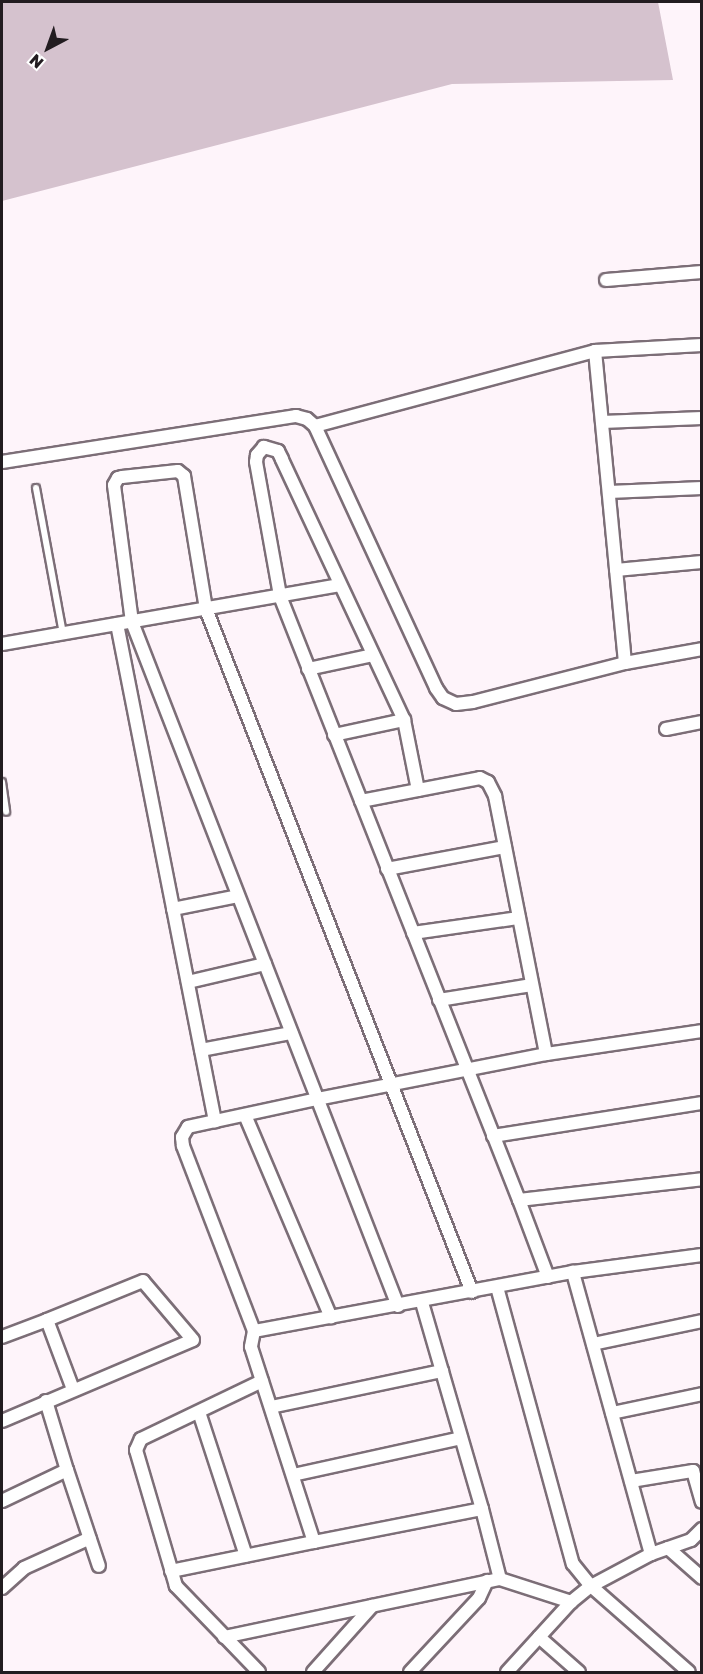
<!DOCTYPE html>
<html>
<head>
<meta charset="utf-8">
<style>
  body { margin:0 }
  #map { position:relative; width:703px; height:1674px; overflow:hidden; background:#fef4fa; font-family:"Golos Text",sans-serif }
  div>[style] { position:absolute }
  .green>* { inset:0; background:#d5c2ce }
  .roads { filter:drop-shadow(2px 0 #7c6e77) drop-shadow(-2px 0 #7c6e77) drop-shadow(0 2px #7c6e77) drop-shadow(0 -2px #7c6e77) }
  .lane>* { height:6px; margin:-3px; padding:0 3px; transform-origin:3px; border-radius:3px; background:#fff }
  .street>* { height:12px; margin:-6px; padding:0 6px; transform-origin:6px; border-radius:6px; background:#fff }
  span { translate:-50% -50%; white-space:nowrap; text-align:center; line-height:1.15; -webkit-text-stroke:4.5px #fff; paint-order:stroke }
  .frame { position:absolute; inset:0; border:3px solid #221c20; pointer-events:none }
  .north { position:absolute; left:18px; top:18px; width:60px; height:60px; -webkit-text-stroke:4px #fff; paint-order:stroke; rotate:221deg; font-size:16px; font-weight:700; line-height:24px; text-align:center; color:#221c20 }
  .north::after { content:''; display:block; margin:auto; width:21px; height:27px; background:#221c20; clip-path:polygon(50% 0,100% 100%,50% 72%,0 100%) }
</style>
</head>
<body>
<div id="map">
  <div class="green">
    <i style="clip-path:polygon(2px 2px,658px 2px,673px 80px,452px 84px,2px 201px)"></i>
  </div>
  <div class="roads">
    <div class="lane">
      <i style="left:36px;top:488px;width:147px;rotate:79.5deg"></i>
      <i style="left:2px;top:782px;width:30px;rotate:82deg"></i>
    </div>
    <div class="street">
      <i style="left:606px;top:280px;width:96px;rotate:-4.8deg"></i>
      <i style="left:595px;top:351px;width:313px;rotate:84.5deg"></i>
      <i style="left:602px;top:422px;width:100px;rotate:-2.3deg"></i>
      <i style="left:315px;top:426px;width:290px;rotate:-15deg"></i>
      <i style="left:595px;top:351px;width:107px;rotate:-3.2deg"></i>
      <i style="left:2px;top:462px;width:298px;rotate:-8.9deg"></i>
      <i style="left:296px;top:416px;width:11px;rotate:15deg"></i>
      <i style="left:307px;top:419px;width:11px;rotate:41deg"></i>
      <i style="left:315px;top:426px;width:289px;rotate:65.2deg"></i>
      <i style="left:436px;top:688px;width:12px;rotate:55deg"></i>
      <i style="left:443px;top:698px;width:14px;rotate:25deg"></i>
      <i style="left:456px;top:704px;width:17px;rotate:-7deg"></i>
      <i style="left:473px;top:702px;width:157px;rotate:-14.4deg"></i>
      <i style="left:625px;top:663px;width:78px;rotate:-10.3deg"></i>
      <i style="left:609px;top:492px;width:93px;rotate:-2.5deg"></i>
      <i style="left:616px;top:570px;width:86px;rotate:-5.3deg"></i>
      <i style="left:117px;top:624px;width:507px;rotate:78.85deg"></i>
      <i style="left:2px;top:644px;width:343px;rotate:-9.9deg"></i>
      <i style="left:308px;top:669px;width:66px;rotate:-12.2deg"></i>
      <i style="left:666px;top:729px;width:37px;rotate:-11deg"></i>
      <i style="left:334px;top:735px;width:72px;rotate:-12.1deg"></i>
      <i style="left:418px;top:790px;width:71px;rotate:-101.3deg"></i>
      <i style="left:404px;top:720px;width:288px;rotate:-115.1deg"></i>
      <i style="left:282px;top:459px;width:9px;rotate:-117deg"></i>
      <i style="left:278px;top:451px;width:15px;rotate:-164deg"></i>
      <i style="left:264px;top:447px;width:11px;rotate:131deg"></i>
      <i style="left:257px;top:455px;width:7px;rotate:98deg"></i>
      <i style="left:256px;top:462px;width:136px;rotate:79.8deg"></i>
      <i style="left:280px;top:596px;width:650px;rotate:68.41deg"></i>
      <i style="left:361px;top:801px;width:121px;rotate:-10.9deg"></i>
      <i style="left:480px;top:778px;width:9px;rotate:27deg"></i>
      <i style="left:488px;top:782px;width:16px;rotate:63deg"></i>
      <i style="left:495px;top:796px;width:263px;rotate:78.8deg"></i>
      <i style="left:387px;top:869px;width:120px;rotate:-10.6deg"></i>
      <i style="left:173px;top:909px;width:66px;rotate:-11.3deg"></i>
      <i style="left:413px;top:933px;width:107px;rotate:-8.1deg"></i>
      <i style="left:188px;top:982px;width:79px;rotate:-13.2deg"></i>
      <i style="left:439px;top:1000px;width:94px;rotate:-9.2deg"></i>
      <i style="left:702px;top:1031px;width:158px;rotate:171.6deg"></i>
      <i style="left:546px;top:1054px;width:233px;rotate:168.9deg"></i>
      <i style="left:317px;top:1099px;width:132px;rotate:167.8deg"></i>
      <i style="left:188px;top:1127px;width:12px;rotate:121deg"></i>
      <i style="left:182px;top:1137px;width:9px;rotate:84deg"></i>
      <i style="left:183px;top:1146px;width:198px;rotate:69deg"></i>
      <i style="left:254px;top:1331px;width:324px;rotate:-10.5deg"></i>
      <i style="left:573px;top:1272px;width:130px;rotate:-7.5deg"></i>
      <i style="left:201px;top:1050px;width:92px;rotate:-10.7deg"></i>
      <i style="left:245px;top:1115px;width:220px;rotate:67deg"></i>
      <i style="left:493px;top:1136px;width:212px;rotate:-9deg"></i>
      <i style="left:548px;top:1277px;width:82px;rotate:-110.6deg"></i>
      <i style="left:519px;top:1200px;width:184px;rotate:-6.5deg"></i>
      <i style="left:497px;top:1287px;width:287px;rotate:74.7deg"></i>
      <i style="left:573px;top:1564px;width:28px;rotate:51deg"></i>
      <i style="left:591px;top:1586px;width:130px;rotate:41.3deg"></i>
      <i style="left:398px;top:1306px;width:734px;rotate:-111.25deg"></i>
      <i style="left:132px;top:622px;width:138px;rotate:-97.5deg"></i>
      <i style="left:114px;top:485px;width:8px;rotate:-60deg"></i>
      <i style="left:118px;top:478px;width:4px;rotate:-14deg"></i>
      <i style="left:122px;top:477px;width:56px;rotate:-6.1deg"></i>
      <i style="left:178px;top:471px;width:8px;rotate:40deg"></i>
      <i style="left:184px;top:476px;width:135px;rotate:80.6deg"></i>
      <i style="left:206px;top:609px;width:733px;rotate:68.72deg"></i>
      <i style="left:254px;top:1331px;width:16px;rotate:101deg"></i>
      <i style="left:251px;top:1347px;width:205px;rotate:72.1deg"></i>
      <i style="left:314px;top:1542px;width:171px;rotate:-11.1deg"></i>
      <i style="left:482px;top:1509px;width:216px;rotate:-106.2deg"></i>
      <i style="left:2px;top:1337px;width:48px;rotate:-20.7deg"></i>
      <i style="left:47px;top:1320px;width:74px;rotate:69.4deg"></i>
      <i style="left:593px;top:1344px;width:111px;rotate:-11.9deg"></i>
      <i style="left:46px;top:1401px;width:72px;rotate:73.1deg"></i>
      <i style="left:271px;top:1407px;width:175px;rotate:-11.9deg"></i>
      <i style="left:199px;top:1412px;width:151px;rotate:71.9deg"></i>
      <i style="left:612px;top:1413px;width:92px;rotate:-11.9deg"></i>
      <i style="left:2px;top:1421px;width:207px;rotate:-23deg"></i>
      <i style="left:193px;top:1340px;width:77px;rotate:-130.3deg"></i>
      <i style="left:143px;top:1281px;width:104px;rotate:157.9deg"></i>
      <i style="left:293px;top:1475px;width:172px;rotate:-12.4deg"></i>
      <i style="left:631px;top:1481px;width:63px;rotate:-9.2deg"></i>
      <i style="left:693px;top:1471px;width:32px;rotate:74deg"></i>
      <i style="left:2px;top:1501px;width:72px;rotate:-25.5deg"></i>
      <i style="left:67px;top:1470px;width:101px;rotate:71.6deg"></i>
      <i style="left:482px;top:1509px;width:72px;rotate:75.6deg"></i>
      <i style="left:500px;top:1579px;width:75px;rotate:17.9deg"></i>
      <i style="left:571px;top:1602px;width:26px;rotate:-39deg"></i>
      <i style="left:591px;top:1586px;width:68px;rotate:-28.1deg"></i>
      <i style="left:651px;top:1554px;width:293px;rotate:-105.5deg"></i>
      <i style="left:668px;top:1548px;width:45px;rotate:41.4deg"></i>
      <i style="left:651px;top:1554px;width:42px;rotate:-19.3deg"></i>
      <i style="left:691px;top:1540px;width:16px;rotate:-45deg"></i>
      <i style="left:171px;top:1571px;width:146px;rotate:-11.5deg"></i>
      <i style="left:2px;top:1588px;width:30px;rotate:-42deg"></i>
      <i style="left:24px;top:1568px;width:72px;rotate:-24.4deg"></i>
      <i style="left:224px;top:1637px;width:282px;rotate:-11.9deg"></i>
      <i style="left:539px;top:1637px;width:53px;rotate:41.2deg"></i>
      <i style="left:259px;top:1672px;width:120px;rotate:-134deg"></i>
      <i style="left:176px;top:1586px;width:142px;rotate:-106.4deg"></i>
      <i style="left:136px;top:1450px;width:12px;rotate:-66deg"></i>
      <i style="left:141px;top:1439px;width:134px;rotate:-25.6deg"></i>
      <i style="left:313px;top:1672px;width:89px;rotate:-48.2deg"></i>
      <i style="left:410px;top:1672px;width:101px;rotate:-47deg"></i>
      <i style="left:479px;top:1598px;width:19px;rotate:-65deg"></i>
      <i style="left:507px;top:1672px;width:95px;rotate:-47.6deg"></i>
    </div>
  </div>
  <div class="frame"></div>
  <div class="north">N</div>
</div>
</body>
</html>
